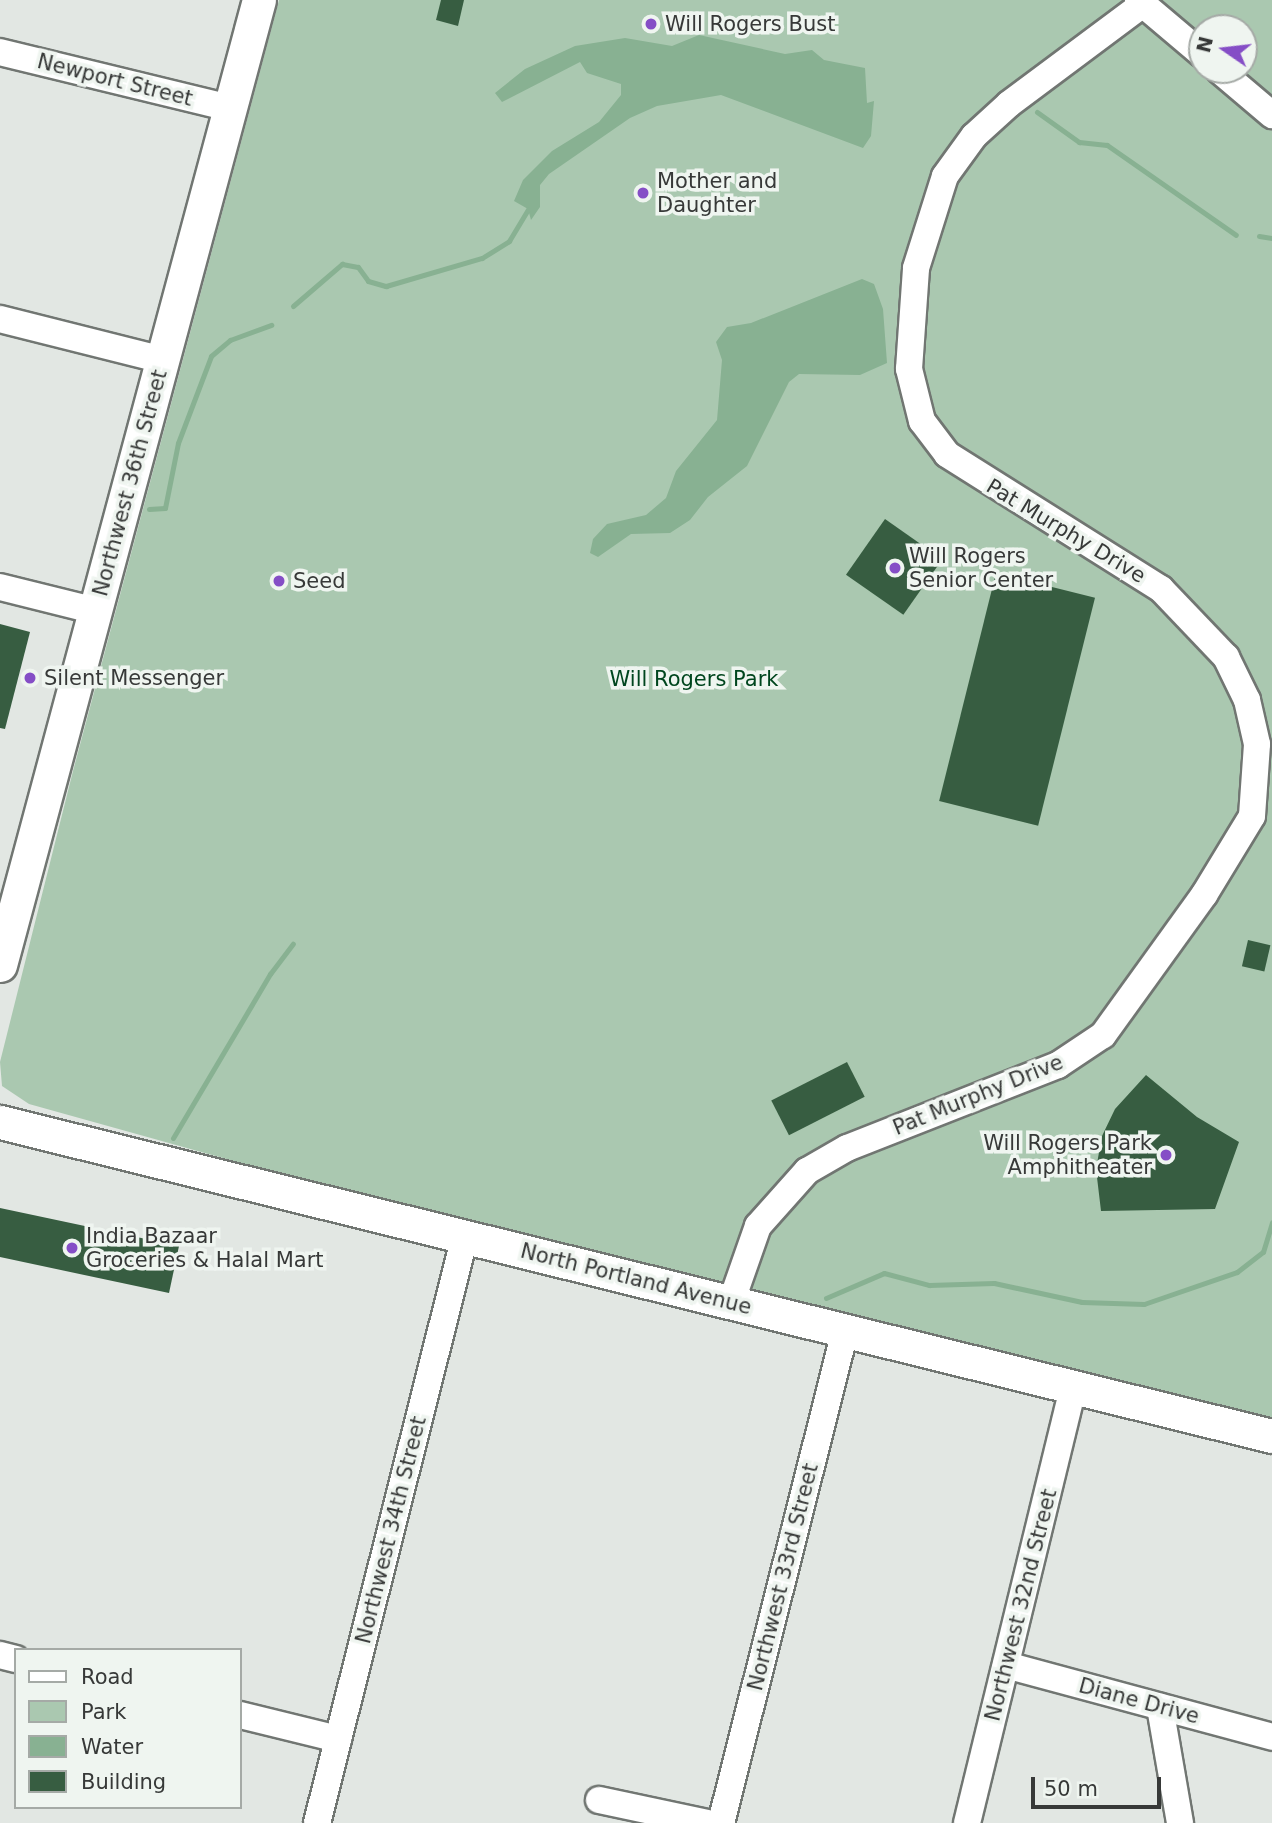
<!DOCTYPE html>
<html>
<head>
<meta charset="utf-8">
<style>
  body { margin:0 }
  #map { position:relative; width:1272px; height:1823px; overflow:hidden; background:#e2e7e3; font-family:"DejaVu Sans",sans-serif }
  div>[style] { position:absolute }
  .green>* { inset:0; background:#aac8b0 }
  .water>* { inset:0; background:#88b192 }
  .stream>* { height:5px; margin:-2.5px; padding:0 2.5px; transform-origin:2.5px; border-radius:2.5px; background:#88b192 }
  .building>* { inset:0; background:#375d41; transform-origin:0 0 }
  .roads { filter:drop-shadow(2px 0 #717672) drop-shadow(-2px 0 #717672) drop-shadow(0 2px #717672) drop-shadow(0 -2px #717672) }
  .minor>* { height:26px; margin:-13px; padding:0 13px; transform-origin:13px; border-radius:13px; background:#fff }
  .major>* { height:33px; margin:-16.5px; padding:0 16.5px; transform-origin:16.5px; border-radius:16.5px; background:#fff }
  .dots>* { width:19px; height:19px; translate:-50% -50%; box-sizing:border-box; border:4px solid #eff5f0; border-radius:50% }
  span { translate:-50% -50%; white-space:nowrap; text-align:center; line-height:1.15; -webkit-text-stroke:7px #eff5f0; paint-order:stroke }
  .poi-label { font-size:21px; color:#373938 }
  .left { translate:0 -50%; text-align:left }
  .right { translate:-100% -50%; text-align:right }
  .street-label { font-size:21px; color:#373938 }
  .park-label { font-size:21px; color:#00461e }
  .legend { position:absolute; left:14px; top:1648px; width:228px; height:161px; box-sizing:border-box; background:#eff5f0; border:2px solid #a5aaa6; margin:0; padding:9px 12px; list-style:none; font-size:21px; color:#373938 }
  .legend li { display:flex; align-items:center; gap:14px; height:35px }
  .legend b { width:35px; border:2px solid #a5aaa6 }
  .north { position:absolute; left:1188px; top:14px; width:70px; height:70px; box-sizing:border-box; background:#eff5f0; border:2px solid #a5aaa6; border-radius:50%; rotate:284deg; font-size:19px; font-weight:700; line-height:28px; text-align:center; color:#373938 }
  .north::after { content:''; display:block; margin:auto; width:24px; height:32px; background:#854ec6; clip-path:polygon(50% 0,100% 100%,50% 72%,0 100%) }
  .scale { position:absolute; left:1031px; top:1777px; width:130px; height:32px; box-sizing:border-box; border:4px solid #373938; border-top:0; padding-left:9px; font-size:21px; line-height:24px; white-space:nowrap; color:#373938; -webkit-text-stroke:5px #eff5f0; paint-order:stroke }
</style>
</head>
<body>
<div id="map">
  <div class="green">
    <i style="clip-path:polygon(evenodd,279px 0,1272px 0,1272px 1418px,255px 1167px,29px 1104px,2px 1086px,0 1062px,73px 771px,279px 0,1202px 28px,1244px 28px,1244px 70px,1202px 70px,1202px 28px)"></i>
  </div>
  <div class="water">
    <i style="clip-path:polygon(699px 35px,785px 54px,812px 50px,824px 60px,865px 68px,867px 103px,874px 101px,871px 136px,863px 148px,721px 95px,657px 106px,630px 118px,549px 174px,540px 185px,540px 207px,531px 220px,528px 209px,514px 201px,523px 180px,552px 151px,599px 122px,621px 95px,621px 84px,587px 73px,580px 62px,502px 102px,495px 93px,525px 69px,575px 46px,625px 38px,672px 46px)"></i>
    <i style="clip-path:polygon(862px 279px,874px 284px,883px 309px,887px 363px,860px 375px,799px 374px,789px 382px,747px 466px,708px 497px,690px 520px,670px 533px,631px 534px,598px 557px,590px 553px,593px 539px,607px 524px,646px 515px,666px 498px,676px 471px,717px 420px,722px 360px,716px 342px,727px 327px,751px 323px)"></i>
  </div>
  <div class="stream">
    <i style="left:1037px;top:112px;width:52px;rotate:35.5deg"></i>
    <i style="left:1079px;top:142px;width:28px;rotate:6deg"></i>
    <i style="left:1107px;top:145px;width:157px;rotate:34.9deg"></i>
    <i style="left:1259px;top:236px;width:13px;rotate:9deg"></i>
    <i style="left:293px;top:306px;width:65px;rotate:-40.6deg"></i>
    <i style="left:342px;top:264px;width:16px;rotate:11deg"></i>
    <i style="left:358px;top:267px;width:17px;rotate:54deg"></i>
    <i style="left:368px;top:281px;width:19px;rotate:16deg"></i>
    <i style="left:386px;top:286px;width:100px;rotate:-16.3deg"></i>
    <i style="left:482px;top:258px;width:32px;rotate:-32deg"></i>
    <i style="left:509px;top:241px;width:37px;rotate:-59deg"></i>
    <i style="left:149px;top:509px;width:16px;rotate:-4deg"></i>
    <i style="left:165px;top:508px;width:66px;rotate:-78.7deg"></i>
    <i style="left:178px;top:443px;width:93px;rotate:-69.2deg"></i>
    <i style="left:211px;top:356px;width:25px;rotate:-40deg"></i>
    <i style="left:230px;top:340px;width:44px;rotate:-20.1deg"></i>
    <i style="left:173px;top:1138px;width:191px;rotate:-59.4deg"></i>
    <i style="left:270px;top:974px;width:38px;rotate:-53deg"></i>
    <i style="left:826px;top:1298px;width:63px;rotate:-23.3deg"></i>
    <i style="left:884px;top:1273px;width:47px;rotate:14.9deg"></i>
    <i style="left:929px;top:1285px;width:65px;rotate:-1.8deg"></i>
    <i style="left:994px;top:1283px;width:90px;rotate:12.2deg"></i>
    <i style="left:1082px;top:1302px;width:62px;rotate:1.8deg"></i>
    <i style="left:1144px;top:1304px;width:98px;rotate:-19deg"></i>
    <i style="left:1237px;top:1272px;width:33px;rotate:-38deg"></i>
    <i style="left:1263px;top:1252px;width:31px;rotate:-73deg"></i>
  </div>
  <div class="building">
    <i style="clip-path:polygon(441px 0,464px 0,458px 26px,436px 20px)"></i>
    <i style="left:885px;top:519px;width:70px;height:68px;rotate:35deg"></i>
    <i style="left:996px;top:573px;width:102px;height:235px;rotate:14deg"></i>
    <i style="clip-path:polygon(0 624px,30px 632px,5px 729px,0 728px)"></i>
    <i style="left:1248px;top:940px;width:23px;height:27px;rotate:13deg"></i>
    <i style="left:847px;top:1062px;width:39px;height:85px;rotate:63deg"></i>
    <i style="clip-path:polygon(1146px 1075px,1197px 1117px,1239px 1142px,1215px 1209px,1101px 1211px,1096px 1169px,1102px 1136px,1115px 1109px)"></i>
    <i style="left:0;top:1208px;width:183px;height:48px;rotate:12deg"></i>
  </div>
  <div class="roads">
    <div class="minor">
      <i style="left:1138px;top:0;width:84px;rotate:40.2deg"></i>
      <i style="left:0;top:52px;width:237px;rotate:13.7deg"></i>
      <i style="left:1219px;top:70px;width:70px;rotate:40.3deg"></i>
      <i style="left:0;top:319px;width:168px;rotate:14.1deg"></i>
      <i style="left:0;top:587px;width:99px;rotate:14deg"></i>
      <i style="left:731px;top:1303px;width:82px;rotate:-70.7deg"></i>
      <i style="left:758px;top:1226px;width:74px;rotate:-48.3deg"></i>
      <i style="left:807px;top:1171px;width:46px;rotate:-29.9deg"></i>
      <i style="left:847px;top:1148px;width:227px;rotate:-21.5deg"></i>
      <i style="left:1058px;top:1065px;width:54px;rotate:-33.7deg"></i>
      <i style="left:1103px;top:1035px;width:173px;rotate:-54.2deg"></i>
      <i style="left:1204px;top:895px;width:92px;rotate:-58.7deg"></i>
      <i style="left:1252px;top:816px;width:72px;rotate:-86deg"></i>
      <i style="left:1257px;top:744px;width:45px;rotate:-102.8deg"></i>
      <i style="left:1247px;top:700px;width:48px;rotate:-116deg"></i>
      <i style="left:1226px;top:657px;width:94px;rotate:-133.7deg"></i>
      <i style="left:1161px;top:589px;width:253px;rotate:-147.8deg"></i>
      <i style="left:947px;top:454px;width:41px;rotate:-127.1deg"></i>
      <i style="left:922px;top:421px;width:54px;rotate:-104deg"></i>
      <i style="left:909px;top:369px;width:101px;rotate:-86deg"></i>
      <i style="left:916px;top:268px;width:96px;rotate:-72.5deg"></i>
      <i style="left:945px;top:176px;width:49px;rotate:-54.1deg"></i>
      <i style="left:974px;top:136px;width:47px;rotate:-42.4deg"></i>
      <i style="left:1009px;top:104px;width:167px;rotate:-36.7deg"></i>
      <i style="left:0;top:1655px;width:16px;rotate:14deg"></i>
      <i style="left:1006px;top:1665px;width:276px;rotate:15.1deg"></i>
      <i style="left:1160px;top:1707px;width:118px;rotate:80.2deg"></i>
      <i style="left:240px;top:1715px;width:101px;rotate:13.8deg"></i>
      <i style="left:599px;top:1800px;width:110px;rotate:12deg"></i>
      <i style="left:317px;top:1823px;width:605px;rotate:-75.85deg"></i>
      <i style="left:721px;top:1823px;width:507px;rotate:-75.85deg"></i>
      <i style="left:967px;top:1823px;width:449px;rotate:-76.3deg"></i>
    </div>
    <div class="major">
      <i style="left:0;top:965px;width:999px;rotate:-74.98deg"></i>
      <i style="left:0;top:1122px;width:1310px;rotate:13.87deg"></i>
    </div>
  </div>
  <div class="dots">
    <i style="left:651px;top:24px;background:#854ec6"></i>
    <i style="left:643px;top:193px;background:#854ec6"></i>
    <i style="left:895px;top:568px;background:#854ec6"></i>
    <i style="left:279px;top:581px;background:#854ec6"></i>
    <i style="left:30px;top:678px;background:#854ec6"></i>
    <i style="left:1166px;top:1155px;background:#854ec6"></i>
    <i style="left:72px;top:1248px;background:#854ec6"></i>
  </div>
  <div class="poi-label">
    <span class="left" style="left:665px;top:24px">Will Rogers Bust</span>
    <span class="left" style="left:657px;top:193px">Mother and<br>Daughter</span>
    <span class="left" style="left:909px;top:568px">Will Rogers<br>Senior Center</span>
    <span class="left" style="left:293px;top:581px">Seed</span>
    <span class="left" style="left:44px;top:678px">Silent Messenger</span>
    <span class="right" style="left:1152px;top:1155px">Will Rogers Park<br>Amphitheater</span>
    <span class="left" style="left:86px;top:1248px">India Bazaar<br>Groceries &amp; Halal Mart</span>
  </div>
  <div class="street-label">
    <span style="left:115px;top:80px;rotate:14deg">Newport Street</span>
    <span style="left:130px;top:483px;rotate:-75deg">Northwest 36th Street</span>
    <span style="left:1066px;top:531px;rotate:31deg">Pat Murphy Drive</span>
    <span style="left:978px;top:1095px;rotate:-22deg">Pat Murphy Drive</span>
    <span style="left:636px;top:1279px;rotate:14deg">North Portland Avenue</span>
    <span style="left:391px;top:1530px;rotate:-76deg">Northwest 34th Street</span>
    <span style="left:783px;top:1577px;rotate:-76deg">Northwest 33rd Street</span>
    <span style="left:1021px;top:1605px;rotate:-76deg">Northwest 32nd Street</span>
    <span style="left:1139px;top:1701px;rotate:15deg">Diane Drive</span>
  </div>
  <div class="park-label">
    <span style="left:694px;top:679px">Will Rogers Park</span>
  </div>
  <ul class="legend">
  <li><b style="height:9px;background:#fff"></b>Road</li>
  <li><b style="height:19px;background:#aac8b0"></b>Park</li>
  <li><b style="height:19px;background:#88b192"></b>Water</li>
  <li><b style="height:19px;background:#375d41"></b>Building</li>
  </ul>
  <div class="north">N</div>
  <div class="scale">50 m</div>
</div>
</body>
</html>
